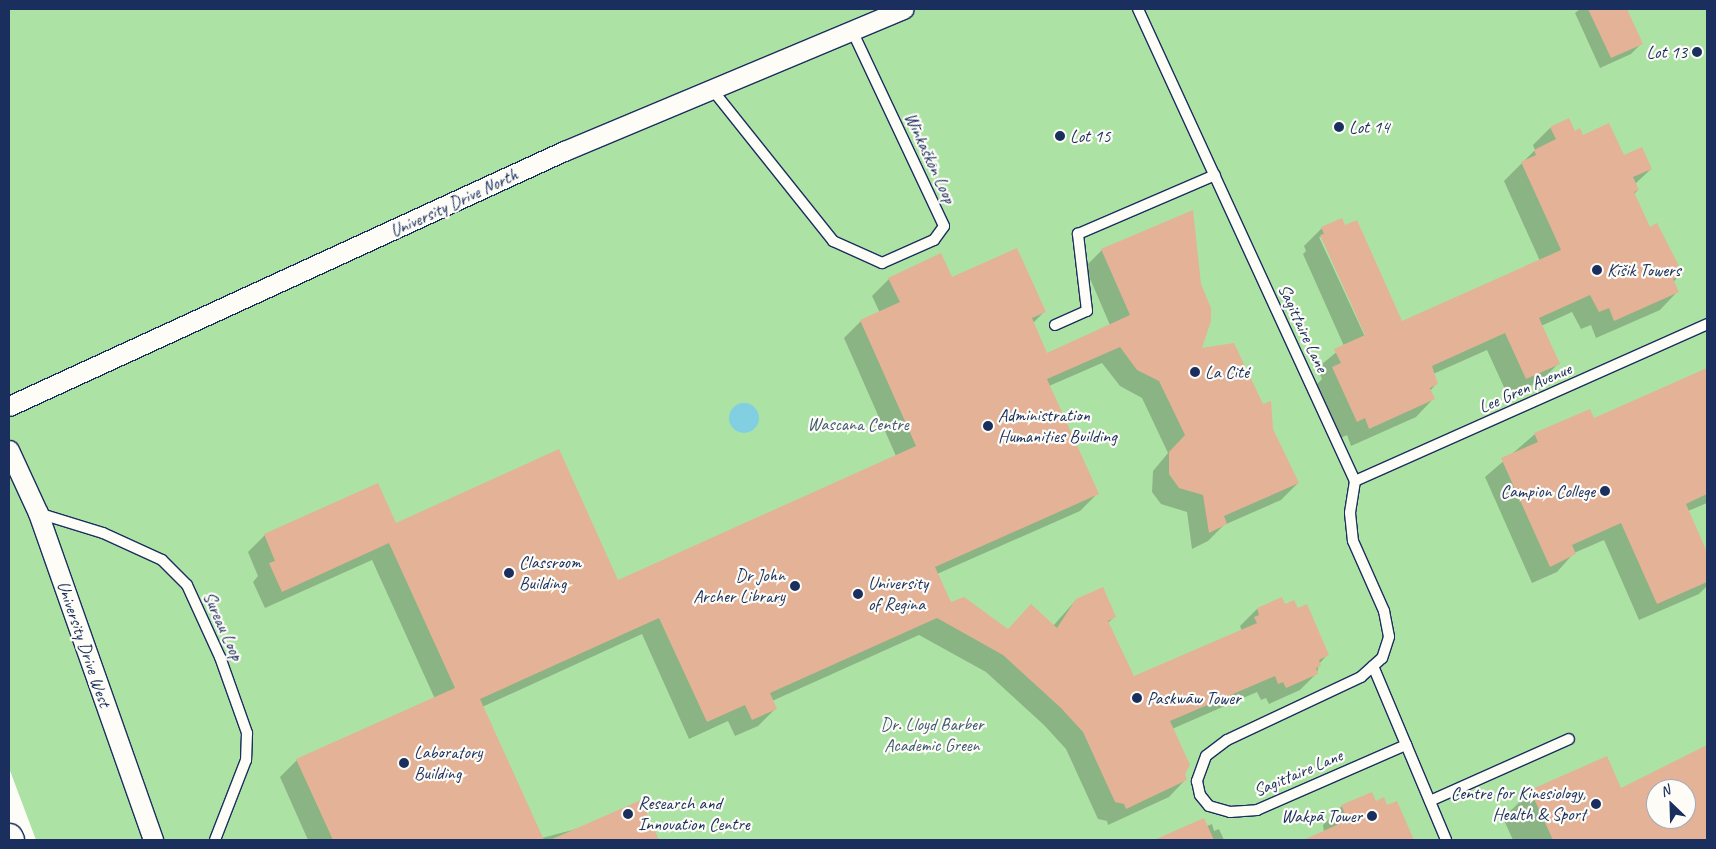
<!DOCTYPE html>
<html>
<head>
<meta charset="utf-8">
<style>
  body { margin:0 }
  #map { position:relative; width:1716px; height:849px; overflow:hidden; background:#fdfcf7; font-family:Caveat,sans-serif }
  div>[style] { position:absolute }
  .green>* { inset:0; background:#ade2a5 }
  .water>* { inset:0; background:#81cfe0 }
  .round { border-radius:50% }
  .shadow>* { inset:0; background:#0003 }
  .building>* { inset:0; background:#e4b296 }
  .roads { filter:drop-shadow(1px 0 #1b2f5e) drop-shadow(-1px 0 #1b2f5e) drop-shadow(0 1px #1b2f5e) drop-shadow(0 -1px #1b2f5e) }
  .lane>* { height:10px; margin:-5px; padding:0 5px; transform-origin:5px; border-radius:5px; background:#fdfcf7 }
  .street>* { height:19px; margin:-9.5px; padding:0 9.5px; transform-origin:9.5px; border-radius:9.5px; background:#fdfcf7 }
  .secondary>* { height:28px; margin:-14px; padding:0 14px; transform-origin:14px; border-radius:14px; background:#fdfcf7 }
  .dots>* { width:14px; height:14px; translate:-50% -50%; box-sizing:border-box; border:2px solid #fdfcf7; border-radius:50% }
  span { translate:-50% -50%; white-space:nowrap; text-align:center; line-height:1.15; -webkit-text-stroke:4.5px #fdfcf7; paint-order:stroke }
  .poi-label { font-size:18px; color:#1b2f5e }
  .right { translate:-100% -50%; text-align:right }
  .left { translate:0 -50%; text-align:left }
  .street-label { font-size:18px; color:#1b2f5e }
  .park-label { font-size:18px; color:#405c70 }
  .frame { position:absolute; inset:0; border:10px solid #1b2f5e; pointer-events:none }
  .north { position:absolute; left:1646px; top:779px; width:50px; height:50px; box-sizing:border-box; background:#fdfcf7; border:1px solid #a3aaba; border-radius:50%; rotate:336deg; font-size:14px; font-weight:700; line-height:20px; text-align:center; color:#1b2f5e }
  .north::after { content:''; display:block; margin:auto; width:18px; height:22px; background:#1b2f5e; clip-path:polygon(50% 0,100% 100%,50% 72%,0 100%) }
</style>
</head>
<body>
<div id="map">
  <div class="green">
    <i style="clip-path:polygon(evenodd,9px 9px,1707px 9px,1707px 840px,36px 840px,9px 768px,9px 9px,1656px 789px,1686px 789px,1686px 819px,1656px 819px,1656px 789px)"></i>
  </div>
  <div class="water">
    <i class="round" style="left:729px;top:403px;width:30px;height:30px"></i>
  </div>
  <div class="shadow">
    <i style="clip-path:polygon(1580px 9px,1625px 9px,1641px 44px,1631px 54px,1600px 68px,1575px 13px)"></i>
    <i style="clip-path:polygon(evenodd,1550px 128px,1574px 132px,1651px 169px,1635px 184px,1638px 190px,1634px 194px,1649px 228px,1680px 275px,1673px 282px,1677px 292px,1660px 310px,1596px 338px,1591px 325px,1581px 329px,1572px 312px,1541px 326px,1558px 364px,1541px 381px,1508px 396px,1487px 350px,1433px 374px,1436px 384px,1430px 391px,1433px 399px,1416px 417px,1351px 446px,1347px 435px,1339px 439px,1315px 386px,1322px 379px,1317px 368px,1344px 346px,1303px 254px,1306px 251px,1304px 246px,1322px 228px,1402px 323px,1540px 261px,1504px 181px,1535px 150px,1533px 145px,1550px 128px,1319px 237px,1322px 237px,1369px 340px,1367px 341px,1319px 237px)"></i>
    <i style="clip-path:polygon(1102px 250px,1200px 349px,1272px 429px,1298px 483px,1281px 500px,1224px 525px,1208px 541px,1192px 549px,1187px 512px,1161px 504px,1152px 492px,1153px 471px,1168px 453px,1142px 398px,1120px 386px,1102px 363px,1049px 386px,1097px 494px,1080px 511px,937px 574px,950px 604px,1007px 630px,1053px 626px,1076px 600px,1114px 617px,1108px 623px,1133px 677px,1242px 631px,1240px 626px,1257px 609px,1285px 606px,1327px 655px,1319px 664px,1317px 673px,1300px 690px,1269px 704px,1266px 698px,1261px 700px,1257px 692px,1172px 729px,1186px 779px,1169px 797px,1108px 825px,1107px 821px,1098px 819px,1066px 749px,1044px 725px,986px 672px,919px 635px,772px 701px,775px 709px,758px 726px,735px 736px,728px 721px,689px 739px,642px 634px,482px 707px,542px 838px,580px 828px,640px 801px,658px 840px,308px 840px,280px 777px,297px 760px,435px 699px,372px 560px,265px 608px,253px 582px,258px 576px,248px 552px,265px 535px,395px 524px,617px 582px,896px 456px,844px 338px,861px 321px,880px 313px,872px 296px,889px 279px,951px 278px,1044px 312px,1033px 323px,1046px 354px,1110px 325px,1085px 267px)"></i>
    <i style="clip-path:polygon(1707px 370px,1707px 503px,1688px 511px,1707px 555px,1707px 586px,1699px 594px,1639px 620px,1604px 540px,1574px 553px,1557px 572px,1532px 583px,1485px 477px,1535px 434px,1593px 420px)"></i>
    <i style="clip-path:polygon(evenodd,1707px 746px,1707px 840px,1513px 840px,1503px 818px,1531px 791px,1620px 790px,1707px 746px,1656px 789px,1686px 789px,1686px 819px,1656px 819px,1656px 789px)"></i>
    <i style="clip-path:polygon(1375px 802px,1386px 807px,1396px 802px,1413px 840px,1306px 840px,1324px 832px,1323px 825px,1342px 806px)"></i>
    <i style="clip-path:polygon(1204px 820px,1207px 826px,1212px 824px,1214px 831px,1219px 829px,1224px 840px,1158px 840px)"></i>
  </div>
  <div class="building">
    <i style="clip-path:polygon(1588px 9px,1627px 9px,1643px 44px,1611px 58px)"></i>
    <i style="clip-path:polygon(1569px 118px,1575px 131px,1580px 128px,1583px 135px,1609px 123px,1624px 155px,1642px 147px,1652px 169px,1633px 177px,1639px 190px,1634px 192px,1650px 227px,1657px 223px,1678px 264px,1681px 276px,1673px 279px,1679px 292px,1614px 321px,1609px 308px,1599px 312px,1590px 295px,1539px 318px,1560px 364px,1526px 379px,1505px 333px,1432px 366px,1438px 384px,1430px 388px,1435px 399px,1369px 429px,1365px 418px,1357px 422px,1332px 367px,1341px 363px,1334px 349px,1365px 335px,1320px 235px,1324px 234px,1321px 227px,1342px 218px,1345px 225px,1357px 220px,1402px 321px,1561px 250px,1521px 162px,1536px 155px,1534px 150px,1556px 139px,1550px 127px)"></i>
    <i style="clip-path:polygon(1193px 210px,1201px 284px,1211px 308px,1211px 321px,1202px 348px,1234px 343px,1263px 404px,1271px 401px,1273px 429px,1299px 483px,1224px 516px,1227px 524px,1209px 533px,1203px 495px,1179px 488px,1169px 474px,1169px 452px,1185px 435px,1159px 381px,1137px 370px,1120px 347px,1047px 379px,1099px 494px,935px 567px,951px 602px,964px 597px,1008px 629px,1031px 604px,1057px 628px,1076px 599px,1103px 587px,1116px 617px,1108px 621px,1134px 676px,1257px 623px,1254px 617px,1259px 615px,1257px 608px,1282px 597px,1285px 604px,1294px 600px,1298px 608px,1307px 604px,1329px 655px,1319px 660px,1321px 666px,1316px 668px,1318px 674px,1286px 688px,1283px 682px,1278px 684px,1275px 676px,1170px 721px,1190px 765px,1185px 774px,1187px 780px,1126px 809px,1124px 804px,1115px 802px,1083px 732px,1061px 708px,1003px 655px,937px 618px,770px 693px,777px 709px,752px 720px,745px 705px,707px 722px,659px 618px,480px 699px,544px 840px,333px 840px,296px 759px,455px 688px,389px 543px,282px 592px,269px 563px,275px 561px,264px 534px,378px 483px,396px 523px,559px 449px,618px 580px,916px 446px,860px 320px,900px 302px,888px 278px,941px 253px,952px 277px,1017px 248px,1046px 312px,1032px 318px,1047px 353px,1130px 315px,1101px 249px)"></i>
    <i style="clip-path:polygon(1707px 368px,1707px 494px,1686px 504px,1707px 552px,1707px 582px,1657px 604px,1621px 523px,1572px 545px,1576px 554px,1550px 567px,1501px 458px,1538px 442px,1534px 433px,1590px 409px,1594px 418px)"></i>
    <i style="clip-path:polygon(evenodd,1707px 745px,1707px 840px,1553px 840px,1530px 790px,1607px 756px,1621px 788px,1707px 745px,1656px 789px,1686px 789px,1686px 819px,1656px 819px,1656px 789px)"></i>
    <i style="clip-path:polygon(1372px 792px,1376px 801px,1384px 797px,1387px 805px,1397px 801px,1414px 840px,1303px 840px,1339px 824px,1336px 818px,1345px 814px,1341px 805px)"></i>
    <i style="clip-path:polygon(641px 800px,659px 840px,550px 840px)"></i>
    <i style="clip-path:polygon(1204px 818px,1214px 840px,1154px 840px)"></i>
  </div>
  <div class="roads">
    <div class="lane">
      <i style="left:1138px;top:9px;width:519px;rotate:65.31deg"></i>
      <i style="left:1355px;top:481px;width:32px;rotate:99deg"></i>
      <i style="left:1350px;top:513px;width:28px;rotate:84deg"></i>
      <i style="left:1353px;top:541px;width:77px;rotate:66.1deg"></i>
      <i style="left:1384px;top:611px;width:26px;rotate:79deg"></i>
      <i style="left:1389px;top:637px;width:22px;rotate:108deg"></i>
      <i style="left:1382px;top:658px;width:28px;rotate:138deg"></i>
      <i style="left:1361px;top:677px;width:148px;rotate:154.8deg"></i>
      <i style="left:1227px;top:740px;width:26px;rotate:143deg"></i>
      <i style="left:1206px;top:756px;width:27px;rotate:110deg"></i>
      <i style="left:1197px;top:781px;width:14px;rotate:78deg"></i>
      <i style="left:1200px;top:795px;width:14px;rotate:51deg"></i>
      <i style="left:1209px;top:806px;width:22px;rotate:16deg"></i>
      <i style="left:1230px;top:812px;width:27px;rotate:-4deg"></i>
      <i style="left:1257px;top:810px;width:163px;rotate:-23.6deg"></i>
      <i style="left:711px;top:88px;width:196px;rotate:51.4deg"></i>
      <i style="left:833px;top:241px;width:54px;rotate:24.2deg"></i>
      <i style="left:882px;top:263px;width:57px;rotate:-23.9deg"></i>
      <i style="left:934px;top:240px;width:17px;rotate:-54deg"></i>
      <i style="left:944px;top:226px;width:219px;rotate:-115.2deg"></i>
      <i style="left:1055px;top:325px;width:35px;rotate:-24deg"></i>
      <i style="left:1087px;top:311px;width:78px;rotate:-96.7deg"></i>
      <i style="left:1078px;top:234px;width:149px;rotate:-23.3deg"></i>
      <i style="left:1355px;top:481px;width:385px;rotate:-24deg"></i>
      <i style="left:38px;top:513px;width:68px;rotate:17.1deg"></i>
      <i style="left:103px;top:533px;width:65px;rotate:24.6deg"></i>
      <i style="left:162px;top:560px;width:35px;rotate:45deg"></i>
      <i style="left:187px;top:585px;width:79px;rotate:65.4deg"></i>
      <i style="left:220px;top:657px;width:81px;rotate:70.4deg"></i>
      <i style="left:247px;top:733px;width:27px;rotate:92deg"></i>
      <i style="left:246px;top:760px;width:86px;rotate:111.2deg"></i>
      <i style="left:1373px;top:666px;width:189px;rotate:67.2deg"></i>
      <i style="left:1430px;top:801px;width:152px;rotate:-24deg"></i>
    </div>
    <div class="street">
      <i style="left:9px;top:406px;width:611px;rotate:-24.68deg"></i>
      <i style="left:564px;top:151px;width:368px;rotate:-22.7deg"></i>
      <i style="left:9px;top:450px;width:69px;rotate:65.3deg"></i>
      <i style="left:38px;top:513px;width:347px;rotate:70.6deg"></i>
    </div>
    <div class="secondary">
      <i style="left:9px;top:838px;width:2px;rotate:63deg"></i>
    </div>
  </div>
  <div class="dots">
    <i style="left:1697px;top:52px;background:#1b2f5e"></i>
    <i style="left:1339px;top:127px;background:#1b2f5e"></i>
    <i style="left:1060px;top:136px;background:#1b2f5e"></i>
    <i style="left:1597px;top:270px;background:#1b2f5e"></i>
    <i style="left:1195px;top:372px;background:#1b2f5e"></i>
    <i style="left:988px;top:426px;background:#1b2f5e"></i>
    <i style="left:1605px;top:491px;background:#1b2f5e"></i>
    <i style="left:509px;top:573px;background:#1b2f5e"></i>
    <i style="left:795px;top:586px;background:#1b2f5e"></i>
    <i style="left:858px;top:594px;background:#1b2f5e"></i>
    <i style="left:1137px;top:698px;background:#1b2f5e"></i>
    <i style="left:404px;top:763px;background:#1b2f5e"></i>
    <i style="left:1596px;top:804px;background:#1b2f5e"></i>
    <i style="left:628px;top:814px;background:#1b2f5e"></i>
    <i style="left:1372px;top:816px;background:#1b2f5e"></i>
  </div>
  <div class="poi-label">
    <span class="right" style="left:1687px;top:52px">Lot 13</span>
    <span class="left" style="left:1349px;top:127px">Lot 14</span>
    <span class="left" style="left:1070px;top:136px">Lot 15</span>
    <span class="left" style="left:1607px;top:270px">Kīšik Towers</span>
    <span class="left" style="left:1205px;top:372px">La Cité</span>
    <span class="left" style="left:998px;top:426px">Administration<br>Humanities Building</span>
    <span class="right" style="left:1595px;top:491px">Campion College</span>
    <span class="left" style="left:519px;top:573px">Classroom<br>Building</span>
    <span class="right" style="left:785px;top:586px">Dr John<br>Archer Library</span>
    <span class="left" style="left:868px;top:594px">University<br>of Regina</span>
    <span class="left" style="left:1147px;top:698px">Paskwāw Tower</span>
    <span class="left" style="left:414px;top:763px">Laboratory<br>Building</span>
    <span class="right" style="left:1586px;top:804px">Centre for Kinesiology,<br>Health &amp; Sport</span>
    <span class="left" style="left:638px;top:814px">Research and<br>Innovation Centre</span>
    <span class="right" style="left:1362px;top:816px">Wakpā Tower</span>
  </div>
  <div class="street-label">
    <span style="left:930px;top:158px;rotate:65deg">Wīnkaškōn Loop</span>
    <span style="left:454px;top:203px;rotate:-25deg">University Drive North</span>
    <span style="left:1303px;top:328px;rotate:65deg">Sagittaire Lane</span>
    <span style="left:1525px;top:388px;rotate:-24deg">Lee Gren Avenue</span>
    <span style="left:223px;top:626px;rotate:66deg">Sureau Loop</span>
    <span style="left:84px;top:644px;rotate:71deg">University Drive West</span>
    <span style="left:1298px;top:773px;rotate:-23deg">Sagittaire Lane</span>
  </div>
  <div class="park-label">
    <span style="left:858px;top:424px">Wascana Centre</span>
    <span style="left:932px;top:735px">Dr. Lloyd Barber<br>Academic Green</span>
  </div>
  <div class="frame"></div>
  <div class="north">N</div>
</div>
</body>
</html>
